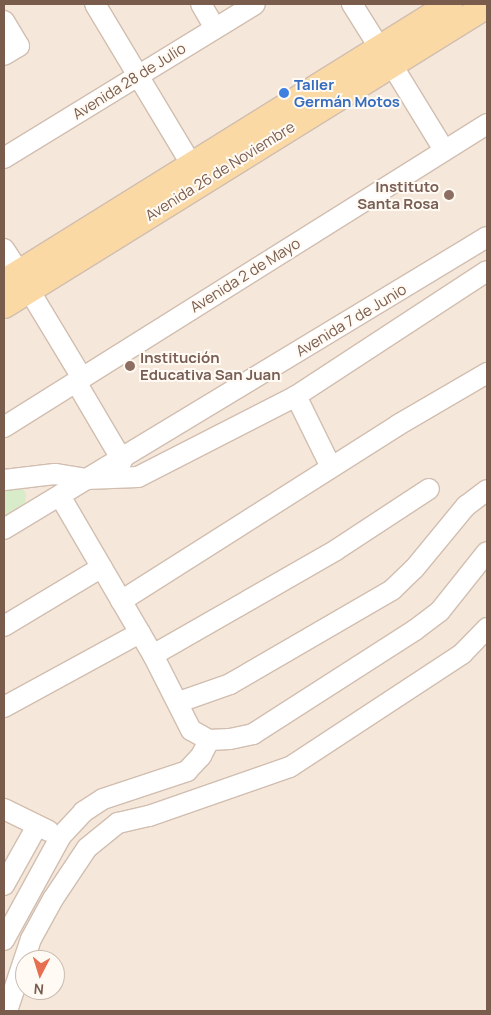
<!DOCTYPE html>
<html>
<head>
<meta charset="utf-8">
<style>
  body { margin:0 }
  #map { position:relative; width:491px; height:1015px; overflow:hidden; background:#fdf6ec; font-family:Manrope,sans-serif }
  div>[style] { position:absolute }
  .residential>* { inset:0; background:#f5e8da }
  .green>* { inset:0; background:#d8ecc9 }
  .roads { filter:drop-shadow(1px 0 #d1beb0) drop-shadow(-1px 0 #d1beb0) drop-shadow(0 1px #d1beb0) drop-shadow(0 -1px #d1beb0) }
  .minor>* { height:20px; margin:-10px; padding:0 10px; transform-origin:10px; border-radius:10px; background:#fff }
  .major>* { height:25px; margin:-12.5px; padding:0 12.5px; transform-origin:12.5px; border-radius:12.5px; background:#fbd9a5 }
  .dots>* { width:14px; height:14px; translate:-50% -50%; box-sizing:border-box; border:2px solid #fffaf3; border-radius:50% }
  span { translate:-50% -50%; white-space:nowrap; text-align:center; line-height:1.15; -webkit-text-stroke:4px #fffaf3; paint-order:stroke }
  .street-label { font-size:15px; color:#7a5c4d }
  .shop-label { font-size:15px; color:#366cbe; font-weight:700 }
  .left { translate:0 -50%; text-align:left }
  .education-label { font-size:15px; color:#785e54; font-weight:700 }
  .right { translate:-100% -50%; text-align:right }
  .frame { position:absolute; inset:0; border:5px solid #7a5c4d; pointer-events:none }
  .north { position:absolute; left:15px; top:950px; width:50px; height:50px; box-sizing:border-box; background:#fffaf3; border:1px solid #cabbb1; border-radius:50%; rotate:185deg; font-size:14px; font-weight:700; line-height:20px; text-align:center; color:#7a5c4d }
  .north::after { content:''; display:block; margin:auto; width:18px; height:22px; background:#e76f51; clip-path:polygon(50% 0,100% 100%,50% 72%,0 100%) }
</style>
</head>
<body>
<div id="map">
  <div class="residential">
    <i style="clip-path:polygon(evenodd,4px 4px,487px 4px,487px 1011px,4px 1011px,4px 4px,25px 960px,55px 960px,55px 990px,25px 990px,25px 960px)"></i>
  </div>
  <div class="green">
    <i style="clip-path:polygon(4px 486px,23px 488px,26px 494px,25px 503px,4px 517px)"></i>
  </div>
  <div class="roads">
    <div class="minor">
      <i style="left:95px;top:4px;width:187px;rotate:59deg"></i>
      <i style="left:191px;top:164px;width:14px;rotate:36deg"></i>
      <i style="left:201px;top:4px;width:28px;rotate:60deg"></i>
      <i style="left:352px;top:4px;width:51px;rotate:57.9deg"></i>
      <i style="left:4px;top:21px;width:29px;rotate:59deg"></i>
      <i style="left:19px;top:46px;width:17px;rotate:149deg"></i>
      <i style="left:392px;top:65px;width:100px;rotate:58.5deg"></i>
      <i style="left:4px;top:158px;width:294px;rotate:-31.5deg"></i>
      <i style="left:4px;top:249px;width:27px;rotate:57deg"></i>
      <i style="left:29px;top:290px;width:103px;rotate:58.9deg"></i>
      <i style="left:76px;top:382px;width:91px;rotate:59.5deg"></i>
      <i style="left:296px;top:396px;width:79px;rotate:63.8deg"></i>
      <i style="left:4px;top:427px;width:570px;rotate:-32.1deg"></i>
      <i style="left:4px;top:480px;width:51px;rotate:-6.7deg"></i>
      <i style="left:55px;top:474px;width:31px;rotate:9deg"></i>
      <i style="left:86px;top:479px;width:52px;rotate:-2.2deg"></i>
      <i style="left:138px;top:477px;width:178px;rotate:-27.1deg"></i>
      <i style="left:296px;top:396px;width:228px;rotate:-33.2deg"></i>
      <i style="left:60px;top:496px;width:184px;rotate:59.7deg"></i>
      <i style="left:153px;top:655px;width:84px;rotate:63.1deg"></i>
      <i style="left:191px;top:730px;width:21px;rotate:29deg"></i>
      <i style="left:209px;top:740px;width:21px;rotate:-3deg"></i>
      <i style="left:230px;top:739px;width:24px;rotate:-12deg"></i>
      <i style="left:253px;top:734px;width:193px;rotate:-32.7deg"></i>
      <i style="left:415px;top:630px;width:31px;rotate:-37deg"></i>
      <i style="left:440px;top:611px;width:75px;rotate:-51.5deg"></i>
      <i style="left:4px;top:529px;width:564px;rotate:-31.16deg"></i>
      <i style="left:121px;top:601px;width:328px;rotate:-32.4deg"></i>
      <i style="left:398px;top:425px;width:103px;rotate:-30.3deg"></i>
      <i style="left:4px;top:626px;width:114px;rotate:-31deg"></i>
      <i style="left:153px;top:655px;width:211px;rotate:-29.8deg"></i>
      <i style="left:336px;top:550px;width:111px;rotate:-33.3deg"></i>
      <i style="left:179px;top:702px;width:54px;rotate:-19.4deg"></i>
      <i style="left:230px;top:684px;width:187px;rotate:-30.1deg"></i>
      <i style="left:392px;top:590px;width:30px;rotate:-44deg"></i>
      <i style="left:414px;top:569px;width:82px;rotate:-50.5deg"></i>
      <i style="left:466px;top:506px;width:26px;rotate:-37deg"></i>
      <i style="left:4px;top:707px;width:155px;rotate:-28.6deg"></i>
      <i style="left:4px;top:809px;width:50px;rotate:26.1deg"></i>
      <i style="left:4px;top:885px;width:68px;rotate:-60.8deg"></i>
      <i style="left:4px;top:940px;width:119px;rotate:-61.3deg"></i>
      <i style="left:61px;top:836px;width:33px;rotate:-47deg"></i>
      <i style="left:83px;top:812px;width:24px;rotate:-33deg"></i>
      <i style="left:103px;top:799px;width:89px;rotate:-18.4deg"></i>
      <i style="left:187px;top:771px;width:21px;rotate:-47deg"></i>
      <i style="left:201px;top:756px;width:18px;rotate:-63deg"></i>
      <i style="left:7px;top:1011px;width:76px;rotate:-71.6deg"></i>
      <i style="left:31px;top:939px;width:46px;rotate:-61.2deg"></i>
      <i style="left:53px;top:899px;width:61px;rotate:-56.3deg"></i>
      <i style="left:87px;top:848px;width:40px;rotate:-39deg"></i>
      <i style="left:118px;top:823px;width:32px;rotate:-13deg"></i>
      <i style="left:149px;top:816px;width:149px;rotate:-19.2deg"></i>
      <i style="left:290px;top:767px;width:206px;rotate:-33.3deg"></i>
      <i style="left:462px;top:654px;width:36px;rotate:-46deg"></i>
    </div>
    <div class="major">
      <i style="left:4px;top:281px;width:524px;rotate:-31.9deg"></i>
      <i style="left:4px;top:305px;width:569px;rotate:-31.85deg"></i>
    </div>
  </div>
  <div class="dots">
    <i style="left:284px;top:93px;background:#3f7fe0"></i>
    <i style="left:449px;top:195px;background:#8d6e63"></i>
    <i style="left:130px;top:366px;background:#8d6e63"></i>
  </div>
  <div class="street-label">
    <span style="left:129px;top:81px;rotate:-32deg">Avenida 28 de Julio</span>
    <span style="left:220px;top:171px;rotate:-32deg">Avenida 26 de Noviembre</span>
    <span style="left:245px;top:275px;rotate:-32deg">Avenida 2 de Mayo</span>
    <span style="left:351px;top:320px;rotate:-31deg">Avenida 7 de Junio</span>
  </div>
  <div class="shop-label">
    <span class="left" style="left:294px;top:93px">Taller<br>Germán Motos</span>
  </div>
  <div class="education-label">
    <span class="right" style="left:439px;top:195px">Instituto<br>Santa Rosa</span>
    <span class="left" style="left:140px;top:366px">Institución<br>Educativa San Juan</span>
  </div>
  <div class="frame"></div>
  <div class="north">N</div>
</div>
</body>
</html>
